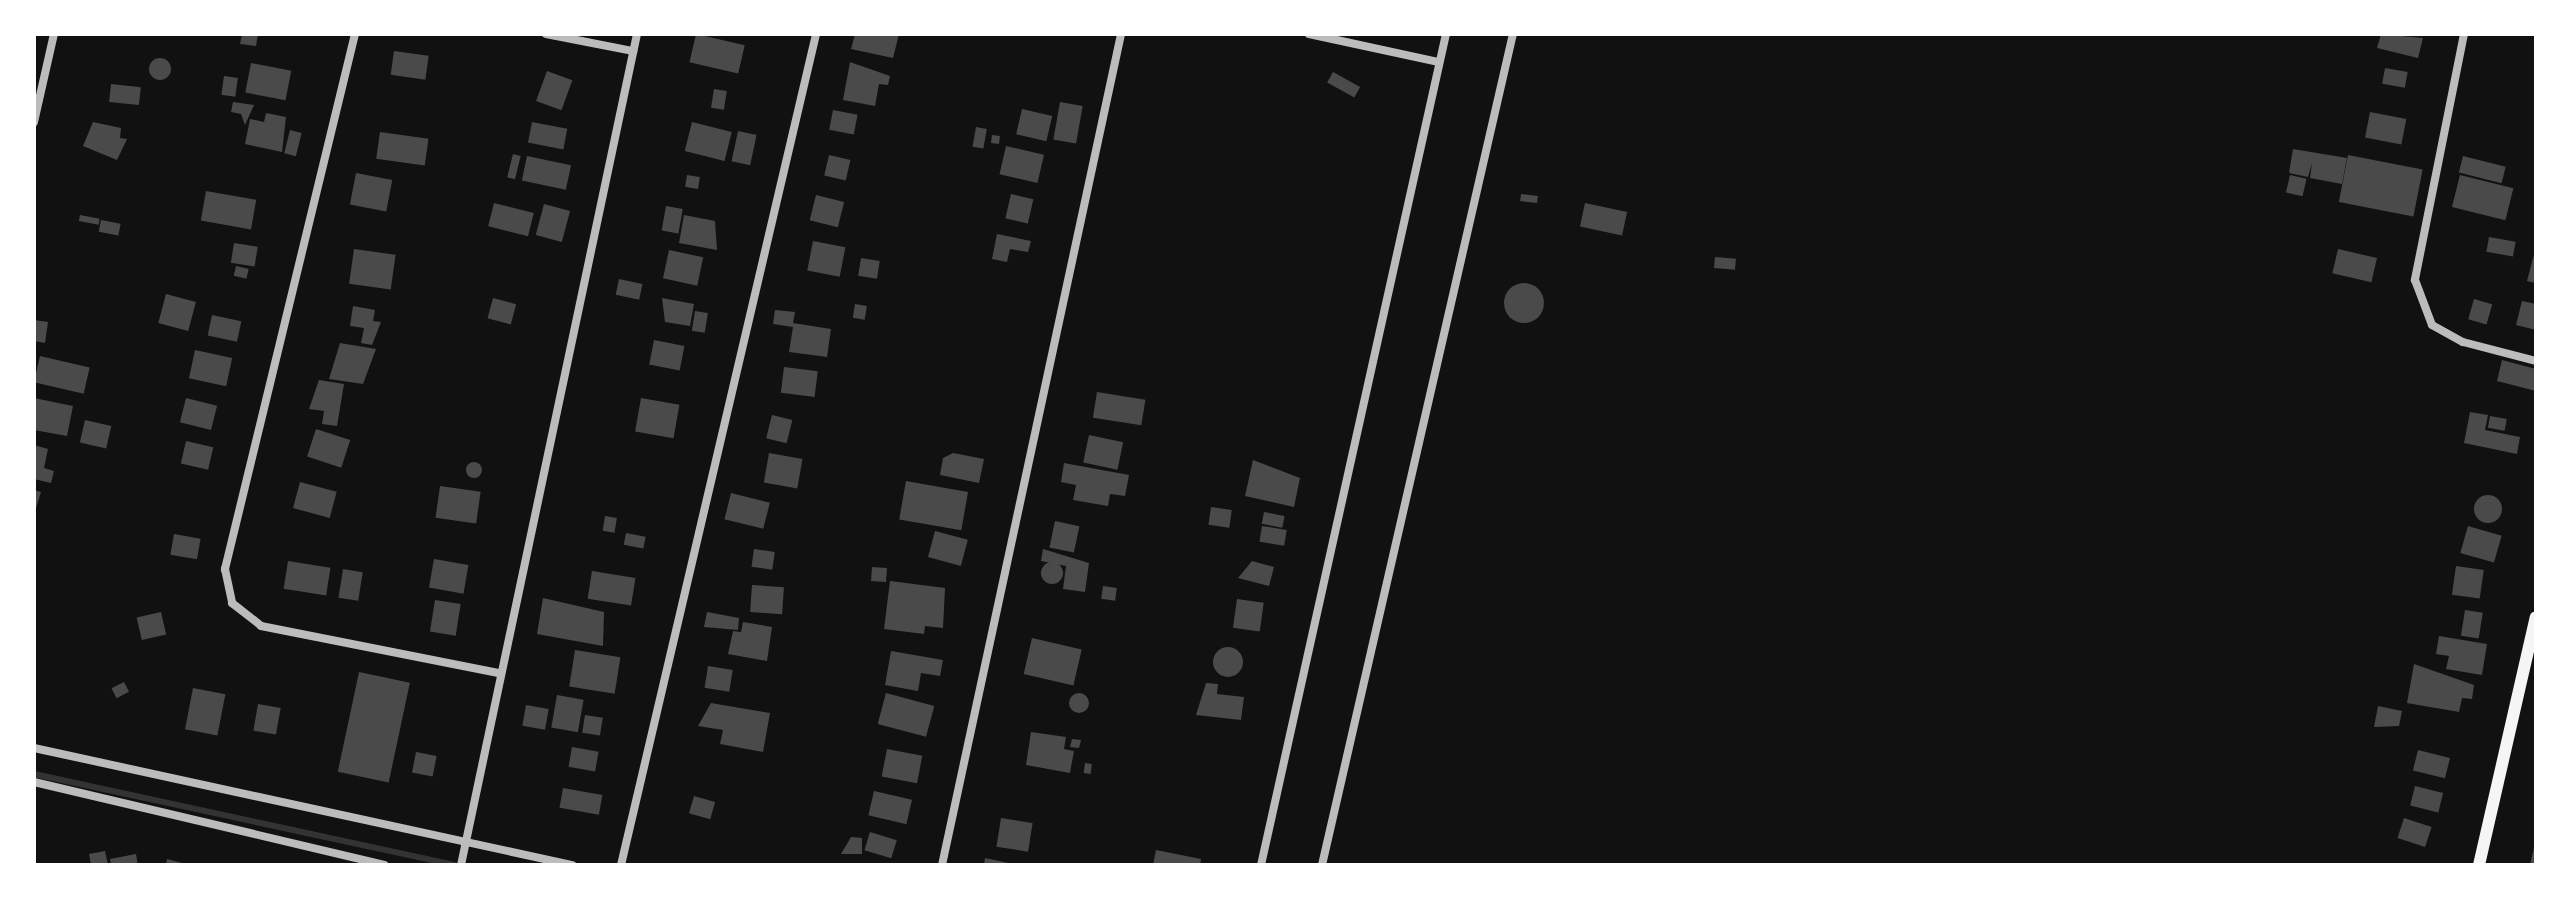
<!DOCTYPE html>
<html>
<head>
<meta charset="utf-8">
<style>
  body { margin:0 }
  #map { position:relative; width:2570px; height:899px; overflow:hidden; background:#111; font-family:Barlow,sans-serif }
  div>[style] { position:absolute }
  .stream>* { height:6px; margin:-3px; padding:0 3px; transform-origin:3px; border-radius:3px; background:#333 }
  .building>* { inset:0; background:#4a4a4a; transform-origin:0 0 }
  .round { border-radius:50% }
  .minor>* { height:8px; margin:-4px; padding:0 4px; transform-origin:4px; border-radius:4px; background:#bcbcbc }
  .primary>* { height:12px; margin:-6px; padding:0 6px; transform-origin:6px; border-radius:6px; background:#f5f5f5 }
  span { translate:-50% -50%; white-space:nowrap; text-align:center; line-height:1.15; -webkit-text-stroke:6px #fff; paint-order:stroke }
  .frame { position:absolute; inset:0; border:36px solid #fff; pointer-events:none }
</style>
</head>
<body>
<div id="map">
  <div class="stream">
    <i style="left:34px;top:774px;width:430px;rotate:12.2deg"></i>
  </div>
  <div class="building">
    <i style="clip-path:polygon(242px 34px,258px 34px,256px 46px,240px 44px)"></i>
    <i style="left:696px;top:34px;width:50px;height:29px;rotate:13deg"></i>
    <i style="clip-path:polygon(855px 34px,899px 34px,893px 58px,851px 49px)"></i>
    <i style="clip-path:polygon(2381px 34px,2423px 38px,2418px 58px,2377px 48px)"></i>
    <i style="left:394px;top:51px;width:35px;height:24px;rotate:8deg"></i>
    <i class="round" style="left:149px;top:58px;width:22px;height:22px"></i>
    <i style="clip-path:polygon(850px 62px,890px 76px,888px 85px,879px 84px,875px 106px,843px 100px)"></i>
    <i style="left:251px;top:63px;width:41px;height:30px;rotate:11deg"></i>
    <i style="left:2385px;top:68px;width:23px;height:16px;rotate:10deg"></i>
    <i style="left:547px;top:71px;width:27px;height:32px;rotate:20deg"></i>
    <i style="left:1333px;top:72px;width:31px;height:12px;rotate:29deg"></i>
    <i style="left:224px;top:76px;width:14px;height:19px;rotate:8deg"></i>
    <i style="left:111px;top:84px;width:30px;height:18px;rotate:6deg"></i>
    <i style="left:714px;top:89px;width:13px;height:19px;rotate:9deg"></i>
    <i style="clip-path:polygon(233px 102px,254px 105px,245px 125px,241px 114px,231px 112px)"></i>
    <i style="left:1060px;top:102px;width:23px;height:38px;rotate:10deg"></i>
    <i style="left:1022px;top:109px;width:31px;height:26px;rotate:13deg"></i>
    <i style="left:833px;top:110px;width:25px;height:20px;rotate:11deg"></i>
    <i style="left:2370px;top:112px;width:37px;height:26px;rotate:11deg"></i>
    <i style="clip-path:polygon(266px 113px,286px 117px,282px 152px,245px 144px,250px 119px,264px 122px)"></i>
    <i style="clip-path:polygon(93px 122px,121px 128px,120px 138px,127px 139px,117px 160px,83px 146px)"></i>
    <i style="left:532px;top:122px;width:36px;height:21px;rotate:11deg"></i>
    <i style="left:692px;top:122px;width:41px;height:30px;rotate:14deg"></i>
    <i style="left:976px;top:127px;width:11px;height:20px;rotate:10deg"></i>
    <i style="left:290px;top:130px;width:12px;height:24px;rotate:14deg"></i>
    <i style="left:738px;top:131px;width:19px;height:31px;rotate:12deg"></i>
    <i style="left:380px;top:132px;width:49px;height:27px;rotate:8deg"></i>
    <i style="left:992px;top:135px;width:8px;height:8px;rotate:7deg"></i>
    <i style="left:1006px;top:146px;width:39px;height:29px;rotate:13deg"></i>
    <i style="clip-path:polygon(2293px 149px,2347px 158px,2342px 184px,2310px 178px,2312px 163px,2308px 177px,2289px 173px)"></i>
    <i style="left:513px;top:154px;width:8px;height:24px;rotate:14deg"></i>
    <i style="left:829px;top:155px;width:22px;height:21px;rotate:13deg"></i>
    <i style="left:2348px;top:155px;width:76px;height:48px;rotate:11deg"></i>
    <i style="left:527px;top:156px;width:45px;height:25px;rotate:12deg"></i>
    <i style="left:2463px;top:156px;width:44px;height:17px;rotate:14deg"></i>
    <i style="left:356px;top:173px;width:37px;height:32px;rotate:11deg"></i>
    <i style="left:687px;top:175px;width:13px;height:12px;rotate:9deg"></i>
    <i style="left:2290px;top:175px;width:17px;height:18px;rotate:13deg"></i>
    <i style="left:2460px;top:175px;width:55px;height:33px;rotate:14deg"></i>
    <i style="left:206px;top:191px;width:51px;height:30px;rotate:10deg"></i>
    <i style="left:1011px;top:194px;width:23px;height:25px;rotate:13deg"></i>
    <i style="left:1521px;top:194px;width:17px;height:7px;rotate:7deg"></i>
    <i style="left:816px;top:195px;width:29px;height:26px;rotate:14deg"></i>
    <i style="left:494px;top:203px;width:41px;height:24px;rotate:14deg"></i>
    <i style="left:1585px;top:203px;width:43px;height:24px;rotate:12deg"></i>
    <i style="left:544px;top:204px;width:27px;height:32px;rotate:15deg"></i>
    <i style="left:666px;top:206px;width:17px;height:25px;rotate:10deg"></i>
    <i style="left:80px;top:215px;width:20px;height:6px;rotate:11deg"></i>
    <i style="clip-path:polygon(684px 215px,715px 221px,717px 250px,679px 243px)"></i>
    <i style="left:101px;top:220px;width:20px;height:12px;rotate:11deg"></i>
    <i style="clip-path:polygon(997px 234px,1031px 241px,1028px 252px,1010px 249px,1007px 262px,992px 259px)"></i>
    <i style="left:2489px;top:237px;width:27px;height:15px;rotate:10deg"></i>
    <i style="left:813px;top:241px;width:33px;height:30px;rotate:11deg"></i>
    <i style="left:234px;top:243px;width:24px;height:20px;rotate:9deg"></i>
    <i style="clip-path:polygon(2536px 247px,2536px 283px,2527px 281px)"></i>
    <i style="left:354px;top:249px;width:42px;height:35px;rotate:8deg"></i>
    <i style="left:2338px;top:249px;width:40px;height:25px;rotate:13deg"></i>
    <i style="left:669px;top:250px;width:35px;height:29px;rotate:12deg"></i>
    <i style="left:1715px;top:257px;width:21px;height:11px;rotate:5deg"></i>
    <i style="left:861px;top:258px;width:19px;height:18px;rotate:9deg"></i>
    <i style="left:236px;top:266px;width:13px;height:10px;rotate:13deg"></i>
    <i style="left:619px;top:279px;width:24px;height:16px;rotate:12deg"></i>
    <i class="round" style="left:1504px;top:283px;width:40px;height:40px"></i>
    <i style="left:166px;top:294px;width:31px;height:30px;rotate:15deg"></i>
    <i style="left:493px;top:298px;width:24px;height:21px;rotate:15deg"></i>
    <i style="clip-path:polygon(662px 298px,694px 304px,690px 326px,665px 322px)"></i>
    <i style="left:2474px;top:299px;width:19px;height:21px;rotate:16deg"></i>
    <i style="clip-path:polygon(2522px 301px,2536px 304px,2536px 330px,2516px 325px)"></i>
    <i style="left:855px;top:304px;width:12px;height:14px;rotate:9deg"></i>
    <i style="clip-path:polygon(353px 306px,375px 310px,373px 321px,381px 322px,372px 345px,361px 343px,364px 328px,350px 326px)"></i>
    <i style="clip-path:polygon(775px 310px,795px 312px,793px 323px,831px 329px,827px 357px,789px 352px,793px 327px,773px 324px)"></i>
    <i style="left:695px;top:311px;width:13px;height:20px;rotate:9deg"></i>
    <i style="left:212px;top:315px;width:30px;height:21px;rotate:12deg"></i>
    <i style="clip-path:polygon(34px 320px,48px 322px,45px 343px,34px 341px)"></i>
    <i style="left:654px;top:340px;width:31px;height:25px;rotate:11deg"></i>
    <i style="clip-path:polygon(340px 343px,376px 349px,363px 384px,329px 379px)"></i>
    <i style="left:195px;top:350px;width:38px;height:29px;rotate:12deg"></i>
    <i style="left:40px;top:356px;width:51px;height:27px;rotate:13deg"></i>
    <i style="clip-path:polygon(2502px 360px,2536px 369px,2536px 391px,2497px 381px)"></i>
    <i style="left:784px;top:367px;width:34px;height:26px;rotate:7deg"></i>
    <i style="clip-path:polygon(319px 380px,344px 384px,337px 426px,322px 424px,324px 411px,309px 409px)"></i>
    <i style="left:1097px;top:392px;width:49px;height:26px;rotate:9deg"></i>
    <i style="clip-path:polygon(34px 398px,73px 406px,67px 436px,34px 430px)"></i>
    <i style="left:186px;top:398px;width:32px;height:25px;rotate:14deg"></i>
    <i style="left:641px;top:398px;width:39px;height:34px;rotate:10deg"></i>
    <i style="clip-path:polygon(2470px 412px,2488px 415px,2485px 430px,2520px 437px,2517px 454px,2464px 443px)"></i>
    <i style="left:772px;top:415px;width:21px;height:24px;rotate:14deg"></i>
    <i style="left:2490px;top:416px;width:17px;height:12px;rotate:10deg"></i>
    <i style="left:85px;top:420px;width:27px;height:23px;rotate:13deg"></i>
    <i style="left:316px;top:429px;width:36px;height:29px;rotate:18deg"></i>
    <i style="left:1089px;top:435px;width:35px;height:28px;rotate:12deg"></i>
    <i style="left:186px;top:441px;width:28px;height:23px;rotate:13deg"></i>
    <i style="clip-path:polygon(34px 445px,48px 449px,44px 468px,54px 471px,51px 483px,34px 479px)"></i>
    <i style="left:769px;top:453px;width:34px;height:30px;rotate:10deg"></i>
    <i style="clip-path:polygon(953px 453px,984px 459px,979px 483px,940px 475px,943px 458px)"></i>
    <i style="clip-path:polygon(1253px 460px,1300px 478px,1294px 507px,1245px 496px)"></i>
    <i class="round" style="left:466px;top:462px;width:16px;height:16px"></i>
    <i style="clip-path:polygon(1064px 463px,1129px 475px,1125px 496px,1110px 494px,1108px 506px,1073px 500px,1076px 485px,1061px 482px)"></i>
    <i style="left:906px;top:481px;width:63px;height:39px;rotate:10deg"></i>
    <i style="left:300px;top:482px;width:38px;height:27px;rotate:15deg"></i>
    <i style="left:440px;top:486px;width:41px;height:32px;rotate:8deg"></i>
    <i style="clip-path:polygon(34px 490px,41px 492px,36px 508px,34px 507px)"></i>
    <i style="left:731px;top:493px;width:40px;height:27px;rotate:14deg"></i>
    <i class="round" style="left:2474px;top:495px;width:28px;height:28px"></i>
    <i style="left:1211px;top:507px;width:21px;height:18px;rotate:8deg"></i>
    <i style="left:1264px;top:512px;width:21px;height:12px;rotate:11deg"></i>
    <i style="left:605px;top:516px;width:12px;height:15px;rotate:9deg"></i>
    <i style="left:1055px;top:521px;width:25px;height:27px;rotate:12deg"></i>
    <i style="left:1262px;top:526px;width:25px;height:16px;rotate:9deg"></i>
    <i style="left:2468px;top:526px;width:35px;height:28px;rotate:16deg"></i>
    <i style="left:935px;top:531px;width:34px;height:27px;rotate:15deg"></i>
    <i style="left:626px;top:533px;width:20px;height:12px;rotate:11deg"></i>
    <i style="left:174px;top:534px;width:27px;height:21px;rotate:10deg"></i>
    <i style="left:754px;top:549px;width:21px;height:18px;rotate:8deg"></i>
    <i style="clip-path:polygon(1043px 549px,1089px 563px,1085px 592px,1063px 589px,1066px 566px,1041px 561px)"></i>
    <i style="left:434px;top:559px;width:35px;height:29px;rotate:10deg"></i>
    <i style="left:288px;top:561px;width:43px;height:28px;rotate:9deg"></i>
    <i style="clip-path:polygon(1252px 561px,1274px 567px,1269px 586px,1238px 578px)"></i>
    <i class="round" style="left:1041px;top:562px;width:22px;height:22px"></i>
    <i style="left:2456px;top:566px;width:28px;height:29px;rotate:8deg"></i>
    <i style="left:872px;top:567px;width:15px;height:14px;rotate:4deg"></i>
    <i style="left:343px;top:569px;width:20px;height:29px;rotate:9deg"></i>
    <i style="left:592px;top:571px;width:44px;height:28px;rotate:9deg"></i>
    <i style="clip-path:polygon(890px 581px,945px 588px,943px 628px,925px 626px,924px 634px,884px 629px)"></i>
    <i style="left:752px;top:585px;width:32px;height:27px;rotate:4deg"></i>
    <i style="left:1103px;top:586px;width:14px;height:13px;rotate:8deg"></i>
    <i style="clip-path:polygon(543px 598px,604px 612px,603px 646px,537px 634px)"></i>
    <i style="left:1237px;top:599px;width:27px;height:29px;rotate:8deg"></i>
    <i style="left:435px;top:600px;width:26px;height:32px;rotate:9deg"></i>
    <i style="left:2465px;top:610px;width:18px;height:26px;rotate:9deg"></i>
    <i style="left:161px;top:612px;width:23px;height:25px;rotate:77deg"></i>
    <i style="clip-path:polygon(707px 612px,739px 618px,738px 630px,704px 627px)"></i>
    <i style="clip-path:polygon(743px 622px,772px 627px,767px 661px,728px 654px,733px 631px,741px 632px)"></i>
    <i style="clip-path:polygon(2439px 636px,2487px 644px,2482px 675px,2446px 669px,2449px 656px,2436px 654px)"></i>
    <i style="left:1032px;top:638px;width:51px;height:37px;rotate:13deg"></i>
    <i class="round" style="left:1213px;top:647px;width:30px;height:30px"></i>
    <i style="left:575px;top:650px;width:46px;height:37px;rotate:9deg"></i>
    <i style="clip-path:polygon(891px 651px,943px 660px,940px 676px,921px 673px,918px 691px,885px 685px)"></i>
    <i style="clip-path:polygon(2414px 664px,2474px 685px,2472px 699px,2462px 698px,2459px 712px,2407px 703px)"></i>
    <i style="left:708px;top:666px;width:25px;height:22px;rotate:9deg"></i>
    <i style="left:359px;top:672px;width:52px;height:102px;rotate:12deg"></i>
    <i style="left:124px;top:682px;width:11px;height:14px;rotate:63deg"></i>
    <i style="clip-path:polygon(1206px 683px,1218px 684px,1217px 694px,1244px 697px,1241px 720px,1196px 715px)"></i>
    <i style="left:193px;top:688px;width:33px;height:42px;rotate:11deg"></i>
    <i style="left:886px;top:693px;width:50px;height:32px;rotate:15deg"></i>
    <i class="round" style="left:1069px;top:693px;width:20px;height:20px"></i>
    <i style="left:557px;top:695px;width:27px;height:33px;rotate:10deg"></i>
    <i style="clip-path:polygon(711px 703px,770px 713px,763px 752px,720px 744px,723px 730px,698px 726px)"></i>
    <i style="left:258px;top:704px;width:23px;height:27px;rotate:10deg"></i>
    <i style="left:526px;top:705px;width:23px;height:21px;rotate:10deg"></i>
    <i style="clip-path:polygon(2378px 706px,2402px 711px,2399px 726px,2374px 727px)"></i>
    <i style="left:585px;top:715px;width:18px;height:18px;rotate:9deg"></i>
    <i style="clip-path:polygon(1031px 732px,1066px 737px,1064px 749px,1074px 751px,1070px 773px,1026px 765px)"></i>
    <i style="clip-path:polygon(1072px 739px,1081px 740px,1079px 748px,1070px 747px)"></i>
    <i style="left:572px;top:747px;width:27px;height:20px;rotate:10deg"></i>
    <i style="left:887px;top:749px;width:36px;height:28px;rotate:11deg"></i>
    <i style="left:2418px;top:750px;width:33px;height:21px;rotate:14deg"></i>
    <i style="left:416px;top:752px;width:21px;height:21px;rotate:11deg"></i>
    <i style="left:1085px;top:763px;width:7px;height:10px;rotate:8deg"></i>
    <i style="left:2415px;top:786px;width:29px;height:20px;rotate:14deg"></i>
    <i style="left:563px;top:788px;width:40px;height:20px;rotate:10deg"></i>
    <i style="left:874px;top:791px;width:39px;height:25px;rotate:13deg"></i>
    <i style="left:694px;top:796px;width:22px;height:18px;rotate:16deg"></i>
    <i style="left:1001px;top:818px;width:32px;height:29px;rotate:9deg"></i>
    <i style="left:2404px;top:818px;width:29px;height:21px;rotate:18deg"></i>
    <i style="left:870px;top:832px;width:28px;height:19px;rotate:17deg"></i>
    <i style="clip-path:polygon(851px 837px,862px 838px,862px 854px,841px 854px)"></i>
    <i style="clip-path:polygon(2535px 843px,2536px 865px,2530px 865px)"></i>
    <i style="clip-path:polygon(1156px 850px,1201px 859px,1200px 865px,1153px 865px)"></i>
    <i style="clip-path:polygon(105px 851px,108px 865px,91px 865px,89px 854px)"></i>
    <i style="clip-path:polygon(136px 854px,138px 865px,111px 865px,110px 859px)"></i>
    <i style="clip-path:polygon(985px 858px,1013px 864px,1012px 865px,984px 865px)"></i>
    <i style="clip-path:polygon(167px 859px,186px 864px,186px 865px,166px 865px)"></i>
  </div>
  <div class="minor">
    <i style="left:355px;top:34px;width:551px;rotate:103.66deg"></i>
    <i style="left:225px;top:569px;width:35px;rotate:78deg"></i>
    <i style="left:232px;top:603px;width:37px;rotate:38deg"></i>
    <i style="left:261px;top:626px;width:242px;rotate:11.2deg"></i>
    <i style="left:546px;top:34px;width:89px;rotate:11.1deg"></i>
    <i style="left:1309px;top:34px;width:133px;rotate:12.2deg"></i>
    <i style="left:2464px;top:34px;width:251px;rotate:101.3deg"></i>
    <i style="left:2415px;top:280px;width:48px;rotate:69.3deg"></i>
    <i style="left:2432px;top:325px;width:35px;rotate:29deg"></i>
    <i style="left:2463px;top:342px;width:75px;rotate:14.6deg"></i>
    <i style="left:34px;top:122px;width:90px;rotate:-77.2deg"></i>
    <i style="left:34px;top:748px;width:551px;rotate:12.27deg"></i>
    <i style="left:34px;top:782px;width:360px;rotate:13.3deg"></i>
    <i style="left:461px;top:865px;width:849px;rotate:-78.04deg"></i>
    <i style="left:621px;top:865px;width:854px;rotate:-76.79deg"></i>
    <i style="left:942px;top:865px;width:850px;rotate:-77.84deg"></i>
    <i style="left:1261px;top:865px;width:851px;rotate:-77.45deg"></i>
    <i style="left:1322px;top:865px;width:853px;rotate:-77.06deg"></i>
  </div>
  <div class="primary">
    <i style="left:2479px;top:865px;width:254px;rotate:-77.1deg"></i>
  </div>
  <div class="frame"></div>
</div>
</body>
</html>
